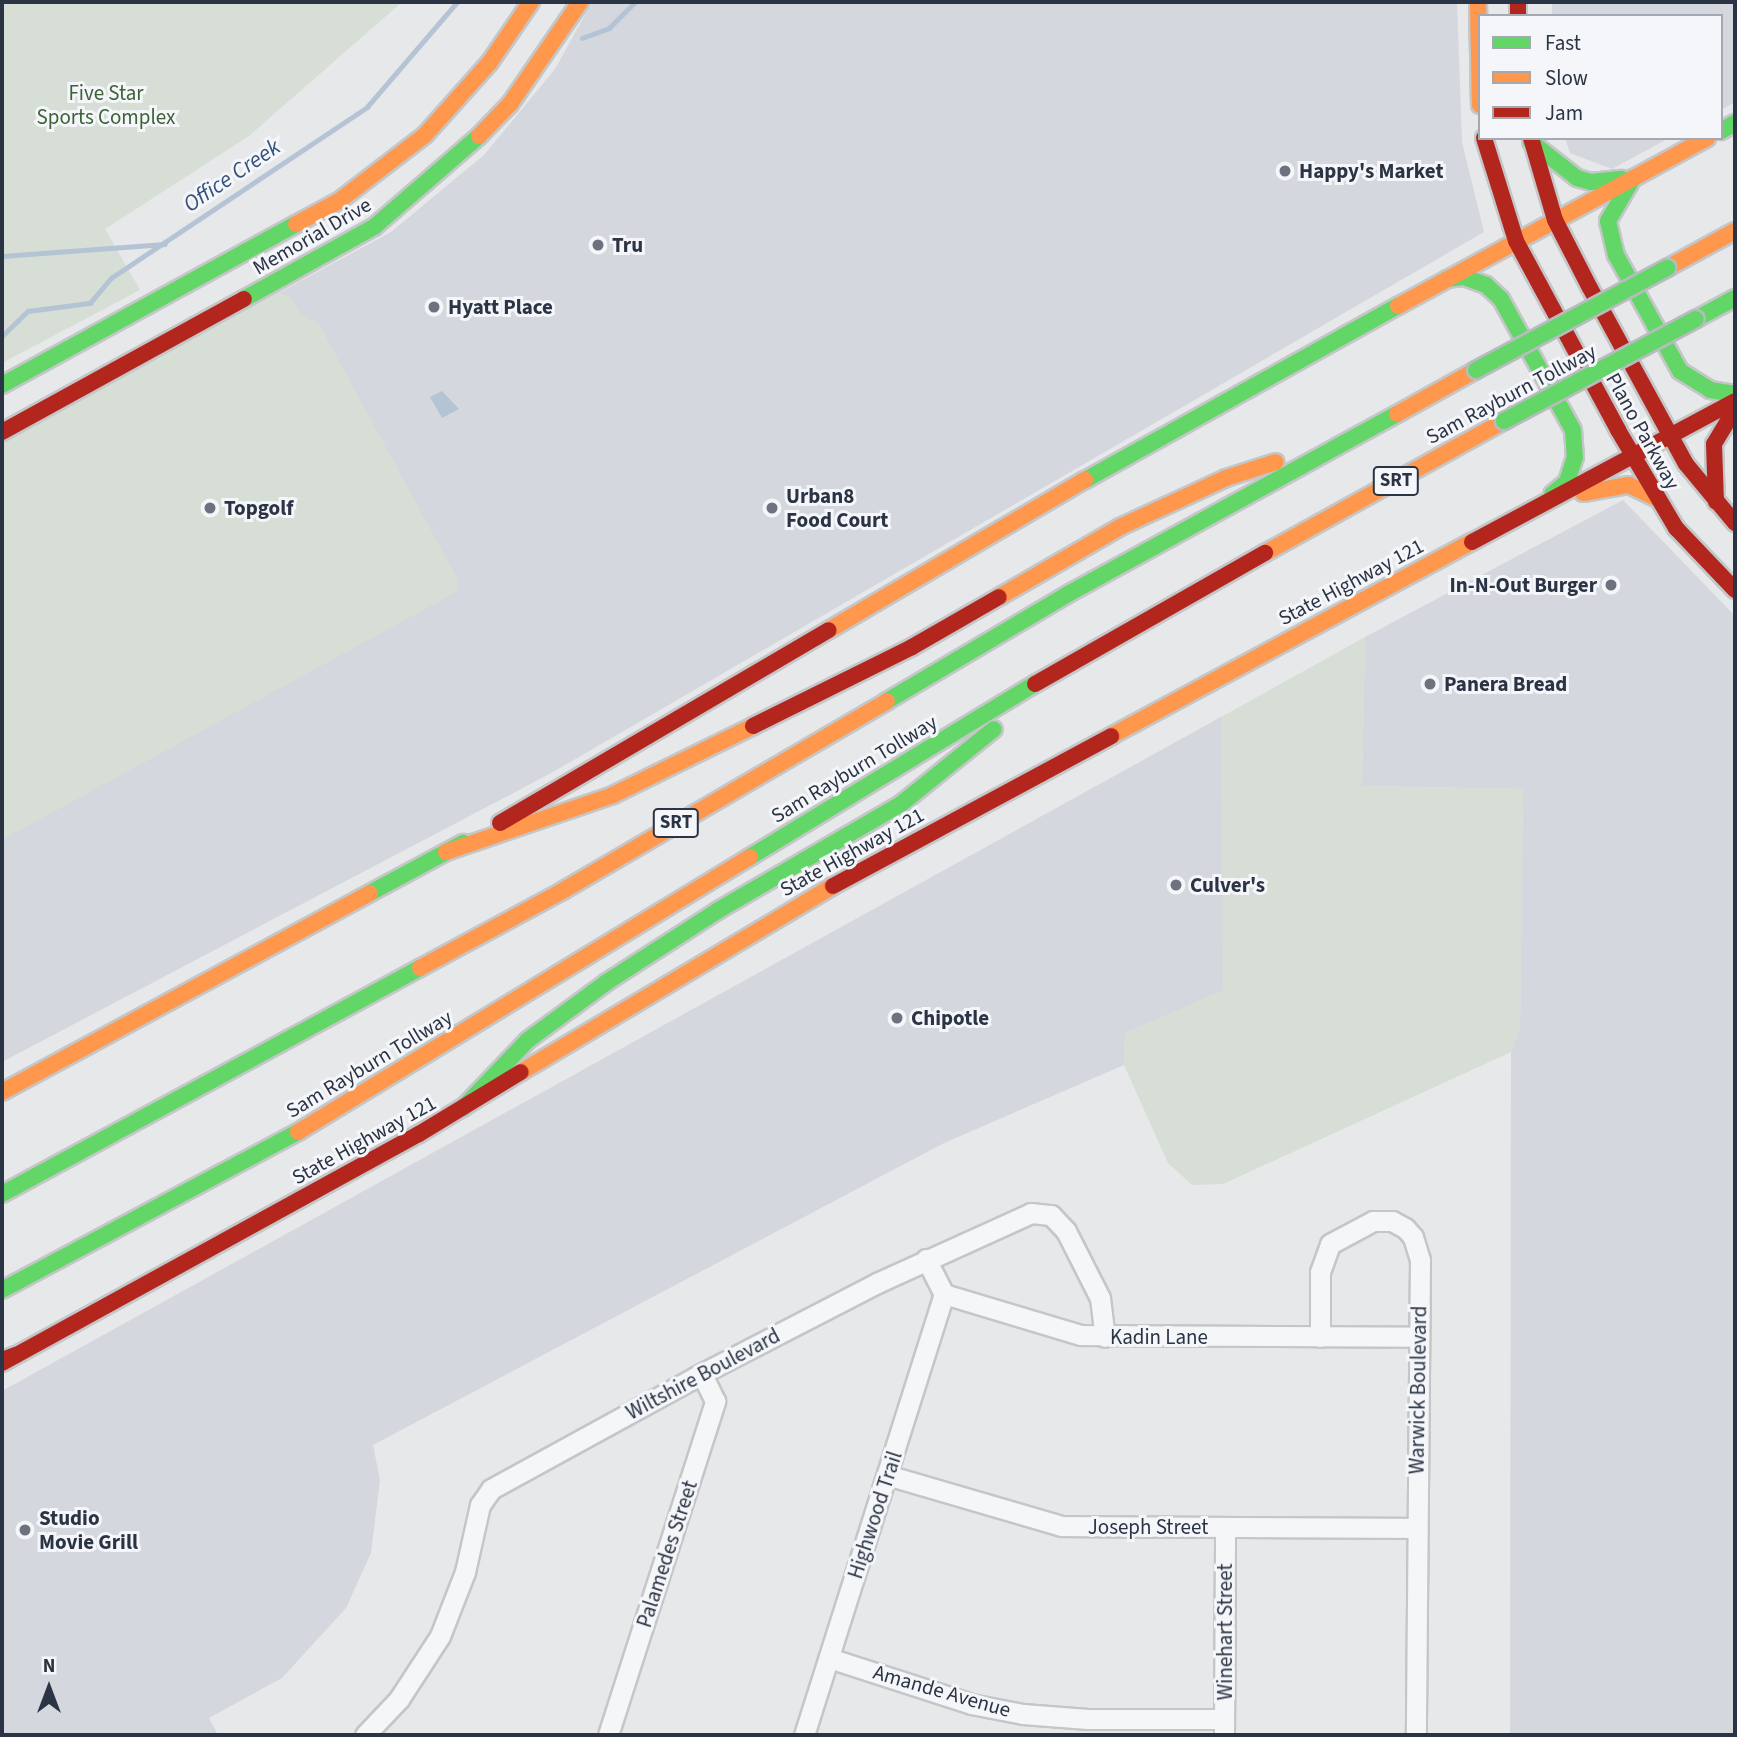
<!DOCTYPE html>
<html>
<head>
<meta charset="utf-8">
<style>
  body { margin:0 }
  #map { position:relative; width:1737px; height:1737px; overflow:hidden; background:#e6e8ea; font-family:"Source Sans 3",sans-serif }
  div>[style] { position:absolute }
  .built>* { inset:0; background:#d4d7dd }
  .green>* { inset:0; background:#d6ded6 }
  .water>* { inset:0; background:#b4c4d5 }
  .stream>* { height:4.5px; margin:-2.25px; padding:0 2.25px; transform-origin:2.25px; border-radius:2.25px; background:#b4c4d5 }
  .roads { filter:drop-shadow(2px 0 #c4c6c8) drop-shadow(-2px 0 #c4c6c8) drop-shadow(0 2px #c4c6c8) drop-shadow(0 -2px #c4c6c8) }
  .street>* { height:19px; margin:-9.5px; padding:0 9.5px; transform-origin:9.5px; border-radius:9.5px; background:#f5f6f7 }
  .fast>* { height:16px; margin:-8px; padding:0 8px; transform-origin:8px; border-radius:8px; background:#63d668 }
  .slow>* { height:16px; margin:-8px; padding:0 8px; transform-origin:8px; border-radius:8px; background:#ff974d }
  .jam>* { height:16px; margin:-8px; padding:0 8px; transform-origin:8px; border-radius:8px; background:#b3261e }
  .bridges { filter:drop-shadow(2px 0 #b8bbbf) drop-shadow(-2px 0 #b8bbbf) drop-shadow(0 2px #b8bbbf) drop-shadow(0 -2px #b8bbbf) }
  .fast-bridge>* { height:16px; margin:-8px; padding:0 8px; transform-origin:8px; border-radius:8px; background:#63d668 }
  .dots>* { width:19px; height:19px; translate:-50% -50%; box-sizing:border-box; border:4px solid #f4f6f9; border-radius:50% }
  span { translate:-50% -50%; white-space:nowrap; text-align:center; line-height:1.15; -webkit-text-stroke:6px #f4f6f9; paint-order:stroke }
  .shield-label span { padding:2px 5px; background:#f4f6f9; border:2px solid; border-radius:5px; -webkit-text-stroke-width:0 }
  .shield-label { font-size:19px; color:#2b3445; font-weight:700 }
  .park-label { font-size:21px; color:#3f6138 }
  .poi-label { font-size:21px; color:#2b3445; font-weight:700 }
  .left { translate:0 -50%; text-align:left }
  .right { translate:-100% -50%; text-align:right }
  .street-label { font-size:21px; color:#2b3445 }
  .water-label { font-size:23px; color:#34527a; font-style:italic }
  .frame { position:absolute; inset:0; border:4px solid #2b3445; pointer-events:none }
  .legend { position:absolute; left:1478px; top:14px; width:245px; height:126px; box-sizing:border-box; background:#f4f6f9; border:2px solid #a4a8b1; margin:0; padding:9px 12px; list-style:none; font-size:21px; color:#2b3445 }
  .legend li { display:flex; align-items:center; gap:14px; height:35px }
  .legend b { width:35px; border:2px solid #a4a8b1 }
  .north { position:absolute; left:14px; top:1653px; width:70px; height:70px; -webkit-text-stroke:5px #f4f6f9; paint-order:stroke; rotate:0deg; font-size:19px; font-weight:700; line-height:28px; text-align:center; color:#2b3445 }
  .north::after { content:''; display:block; margin:auto; width:24px; height:32px; background:#2b3445; clip-path:polygon(50% 0,100% 100%,50% 72%,0 100%) }
</style>
</head>
<body>
<div id="map">
  <div class="built">
    <i style="clip-path:polygon(592px 2px,1457px 2px,1462px 142px,1484px 232px,553px 772px,2px 1062px,2px 442px,391px 232px,484px 155px,555px 69px)"></i>
    <i style="clip-path:polygon(1552px 2px,1735px 2px,1735px 102px,1721px 110px,1721px 16px,1552px 16px)"></i>
    <i style="clip-path:polygon(1565px 138px,1669px 138px,1612px 169px,1570px 153px)"></i>
    <i style="clip-path:polygon(1623px 500px,1735px 616px,1735px 1735px,1510px 1735px,1511px 1052px,1520px 1027px,1523px 789px,1362px 786px,1365px 637px)"></i>
    <i style="clip-path:polygon(1221px 717px,1224px 991px,1125px 1033px,1124px 1065px,944px 1143px,373px 1445px,380px 1480px,371px 1553px,346px 1608px,282px 1678px,209px 1718px,218px 1735px,2px 1735px,2px 1391px)"></i>
  </div>
  <div class="green">
    <i style="clip-path:polygon(2px 2px,402px 2px,249px 136px,105px 229px,140px 290px,2px 363px)"></i>
    <i style="clip-path:polygon(276px 292px,289px 296px,299px 312px,319px 324px,457px 578px,458px 591px,2px 840px,2px 438px)"></i>
    <i style="clip-path:polygon(1365px 637px,1362px 786px,1523px 789px,1520px 1027px,1511px 1052px,1223px 1184px,1192px 1185px,1168px 1163px,1124px 1065px,1125px 1033px,1223px 990px,1221px 717px)"></i>
  </div>
  <div class="water">
    <i style="clip-path:polygon(442px 391px,459px 409px,442px 418px,430px 397px)"></i>
  </div>
  <div class="stream">
    <i style="left:582px;top:38px;width:29px;rotate:-20deg"></i>
    <i style="left:609px;top:28px;width:37px;rotate:-45deg"></i>
    <i style="left:2px;top:256px;width:163px;rotate:-4.2deg"></i>
    <i style="left:2px;top:336px;width:36px;rotate:-44deg"></i>
    <i style="left:28px;top:311px;width:63px;rotate:-7.4deg"></i>
    <i style="left:90px;top:303px;width:33px;rotate:-50deg"></i>
    <i style="left:111px;top:278px;width:308px;rotate:-33.7deg"></i>
    <i style="left:367px;top:107px;width:138px;rotate:-49.4deg"></i>
  </div>
  <div class="roads">
    <div class="street">
      <i style="left:926px;top:1259px;width:39px;rotate:63deg"></i>
      <i style="left:944px;top:1294px;width:143px;rotate:16.7deg"></i>
      <i style="left:1081px;top:1335px;width:337px;rotate:0.3deg"></i>
      <i style="left:1320px;top:1337px;width:65px;rotate:-90deg"></i>
      <i style="left:1320px;top:1272px;width:30px;rotate:-70deg"></i>
      <i style="left:1330px;top:1244px;width:49px;rotate:-28.1deg"></i>
      <i style="left:1373px;top:1221px;width:19px"></i>
      <i style="left:1392px;top:1221px;width:15px;rotate:28deg"></i>
      <i style="left:1405px;top:1228px;width:12px;rotate:48deg"></i>
      <i style="left:1413px;top:1237px;width:24px;rotate:73deg"></i>
      <i style="left:1420px;top:1260px;width:475px;rotate:90.5deg"></i>
      <i style="left:887px;top:1475px;width:181px;rotate:16.3deg"></i>
      <i style="left:1061px;top:1526px;width:356px;rotate:0.3deg"></i>
      <i style="left:829px;top:1658px;width:149px;rotate:17.9deg"></i>
      <i style="left:971px;top:1704px;width:53px;rotate:10.9deg"></i>
      <i style="left:1023px;top:1714px;width:65px;rotate:4.4deg"></i>
      <i style="left:1088px;top:1719px;width:136px"></i>
      <i style="left:365px;top:1735px;width:50px;rotate:-46.6deg"></i>
      <i style="left:399px;top:1699px;width:75px;rotate:-56.9deg"></i>
      <i style="left:440px;top:1636px;width:69px;rotate:-68.7deg"></i>
      <i style="left:465px;top:1572px;width:69px;rotate:-77.4deg"></i>
      <i style="left:480px;top:1505px;width:19px;rotate:-55deg"></i>
      <i style="left:491px;top:1489px;width:235px;rotate:-28.7deg"></i>
      <i style="left:697px;top:1376px;width:203px;rotate:-27.3deg"></i>
      <i style="left:877px;top:1283px;width:169px;rotate:-24.4deg"></i>
      <i style="left:1031px;top:1213px;width:20px;rotate:6deg"></i>
      <i style="left:1051px;top:1215px;width:22px;rotate:47deg"></i>
      <i style="left:1066px;top:1231px;width:75px;rotate:63.1deg"></i>
      <i style="left:1100px;top:1298px;width:39px;rotate:83deg"></i>
      <i style="left:608px;top:1735px;width:351px;rotate:-72.2deg"></i>
      <i style="left:715px;top:1401px;width:30px;rotate:-116deg"></i>
      <i style="left:804px;top:1735px;width:463px;rotate:-72.4deg"></i>
      <i style="left:1224px;top:1735px;width:207px;rotate:-89.7deg"></i>
    </div>
    <div class="fast">
      <i style="left:1721px;top:131px;width:16px;rotate:-30deg"></i>
      <i style="left:1531px;top:142px;width:58px;rotate:38deg"></i>
      <i style="left:1577px;top:178px;width:15px;rotate:16deg"></i>
      <i style="left:1591px;top:182px;width:31px;rotate:-6deg"></i>
      <i style="left:1633px;top:178px;width:50px;rotate:120.2deg"></i>
      <i style="left:1608px;top:221px;width:35px;rotate:77deg"></i>
      <i style="left:1616px;top:255px;width:132px;rotate:61.1deg"></i>
      <i style="left:1680px;top:371px;width:36px;rotate:32deg"></i>
      <i style="left:1710px;top:390px;width:25px;rotate:9deg"></i>
      <i style="left:1447px;top:279px;width:17px;rotate:-7deg"></i>
      <i style="left:1464px;top:277px;width:23px;rotate:20deg"></i>
      <i style="left:1486px;top:285px;width:21px;rotate:43deg"></i>
      <i style="left:1501px;top:299px;width:149px;rotate:61.2deg"></i>
      <i style="left:1573px;top:430px;width:27px;rotate:86deg"></i>
      <i style="left:1575px;top:457px;width:26px;rotate:108deg"></i>
      <i style="left:1567px;top:482px;width:19px;rotate:141deg"></i>
      <i style="left:244px;top:299px;width:149px;rotate:-29deg"></i>
      <i style="left:374px;top:227px;width:139px;rotate:-40.9deg"></i>
      <i style="left:1696px;top:319px;width:44px;rotate:-28.3deg"></i>
      <i style="left:2px;top:385px;width:335px;rotate:-28.7deg"></i>
      <i style="left:1085px;top:480px;width:358px;rotate:-29.1deg"></i>
      <i style="left:887px;top:701px;width:210px;rotate:-30.6deg"></i>
      <i style="left:1068px;top:594px;width:375px;rotate:-28.7deg"></i>
      <i style="left:750px;top:857px;width:333px;rotate:-31.3deg"></i>
      <i style="left:370px;top:893px;width:106px;rotate:-28.3deg"></i>
      <i style="left:463px;top:1108px;width:94px;rotate:-46.3deg"></i>
      <i style="left:528px;top:1040px;width:98px;rotate:-36.3deg"></i>
      <i style="left:607px;top:982px;width:131px;rotate:-32.8deg"></i>
      <i style="left:717px;top:911px;width:213px;rotate:-30.2deg"></i>
      <i style="left:901px;top:804px;width:119px;rotate:-38.9deg"></i>
      <i style="left:2px;top:1194px;width:475px;rotate:-28.4deg"></i>
      <i style="left:2px;top:1290px;width:336px;rotate:-28.1deg"></i>
    </div>
    <div class="slow">
      <i style="left:1478px;top:2px;width:103px;rotate:88.9deg"></i>
      <i style="left:479px;top:136px;width:45px;rotate:-45.9deg"></i>
      <i style="left:510px;top:104px;width:124px;rotate:-55.5deg"></i>
      <i style="left:296px;top:224px;width:49px;rotate:-28.1deg"></i>
      <i style="left:339px;top:201px;width:108px;rotate:-37.5deg"></i>
      <i style="left:425px;top:135px;width:98px;rotate:-48.3deg"></i>
      <i style="left:490px;top:62px;width:73px;rotate:-55.7deg"></i>
      <i style="left:1667px;top:268px;width:77px;rotate:-28.6deg"></i>
      <i style="left:1398px;top:306px;width:352px;rotate:-28.5deg"></i>
      <i style="left:1397px;top:414px;width:90px;rotate:-29.1deg"></i>
      <i style="left:1583px;top:493px;width:47px;rotate:-9.9deg"></i>
      <i style="left:1629px;top:485px;width:30px;rotate:26deg"></i>
      <i style="left:1265px;top:553px;width:273px;rotate:-28.9deg"></i>
      <i style="left:999px;top:597px;width:140px;rotate:-30deg"></i>
      <i style="left:1120px;top:527px;width:117px;rotate:-24.8deg"></i>
      <i style="left:1226px;top:478px;width:52px;rotate:-17.7deg"></i>
      <i style="left:829px;top:630px;width:297px;rotate:-30.4deg"></i>
      <i style="left:1111px;top:736px;width:410px;rotate:-28.3deg"></i>
      <i style="left:446px;top:852px;width:176px;rotate:-18.8deg"></i>
      <i style="left:613px;top:795px;width:156px;rotate:-26.2deg"></i>
      <i style="left:420px;top:968px;width:164px;rotate:-28.4deg"></i>
      <i style="left:564px;top:890px;width:374px;rotate:-30.3deg"></i>
      <i style="left:521px;top:1072px;width:363px;rotate:-30.8deg"></i>
      <i style="left:2px;top:1092px;width:418px;rotate:-28.4deg"></i>
      <i style="left:298px;top:1132px;width:529px;rotate:-31.32deg"></i>
    </div>
    <div class="jam">
      <i style="left:1518px;top:2px;width:14px;rotate:90deg"></i>
      <i style="left:1484px;top:138px;width:108px;rotate:72.7deg"></i>
      <i style="left:1516px;top:241px;width:215px;rotate:61.6deg"></i>
      <i style="left:1618px;top:430px;width:114px;rotate:59.4deg"></i>
      <i style="left:1676px;top:528px;width:86px;rotate:46.4deg"></i>
      <i style="left:1531px;top:138px;width:85px;rotate:73.7deg"></i>
      <i style="left:1555px;top:220px;width:76px;rotate:62.8deg"></i>
      <i style="left:1590px;top:288px;width:200px;rotate:61.4deg"></i>
      <i style="left:1686px;top:464px;width:77px;rotate:50.3deg"></i>
      <i style="left:2px;top:432px;width:276px;rotate:-28.8deg"></i>
      <i style="left:1716px;top:502px;width:58px;rotate:-92deg"></i>
      <i style="left:1714px;top:444px;width:41px;rotate:-59deg"></i>
      <i style="left:1472px;top:542px;width:298px;rotate:-28.2deg"></i>
      <i style="left:1035px;top:684px;width:265px;rotate:-29.7deg"></i>
      <i style="left:753px;top:726px;width:178px;rotate:-26.4deg"></i>
      <i style="left:912px;top:647px;width:100px;rotate:-29.9deg"></i>
      <i style="left:500px;top:823px;width:381px;rotate:-30.4deg"></i>
      <i style="left:833px;top:886px;width:316px;rotate:-28.3deg"></i>
      <i style="left:2px;top:1360px;width:15px;rotate:-20deg"></i>
      <i style="left:2px;top:1363px;width:476px;rotate:-28.8deg"></i>
      <i style="left:419px;top:1134px;width:119px;rotate:-31.3deg"></i>
    </div>
  </div>
  <div class="bridges">
    <div class="fast-bridge">
      <i style="left:1476px;top:370px;width:217px;rotate:-28.1deg"></i>
      <i style="left:1504px;top:421px;width:217px;rotate:-28deg"></i>
    </div>
  </div>
  <div class="dots">
    <i style="left:1285px;top:171px;background:#6c737f"></i>
    <i style="left:598px;top:245px;background:#6c737f"></i>
    <i style="left:434px;top:307px;background:#6c737f"></i>
    <i style="left:210px;top:508px;background:#6c737f"></i>
    <i style="left:772px;top:508px;background:#6c737f"></i>
    <i style="left:1611px;top:585px;background:#6c737f"></i>
    <i style="left:1430px;top:684px;background:#6c737f"></i>
    <i style="left:1176px;top:885px;background:#6c737f"></i>
    <i style="left:897px;top:1018px;background:#6c737f"></i>
    <i style="left:25px;top:1530px;background:#6c737f"></i>
  </div>
  <div class="shield-label">
    <span style="left:1396px;top:481px">SRT</span>
    <span style="left:676px;top:823px">SRT</span>
  </div>
  <div class="park-label">
    <span style="left:106px;top:105px">Five Star<br>Sports Complex</span>
  </div>
  <div class="poi-label">
    <span class="left" style="left:1299px;top:171px">Happy's Market</span>
    <span class="left" style="left:612px;top:245px">Tru</span>
    <span class="left" style="left:448px;top:307px">Hyatt Place</span>
    <span class="left" style="left:786px;top:508px">Urban8<br>Food Court</span>
    <span class="left" style="left:224px;top:508px">Topgolf</span>
    <span class="right" style="left:1597px;top:585px">In-N-Out Burger</span>
    <span class="left" style="left:1444px;top:684px">Panera Bread</span>
    <span class="left" style="left:1190px;top:885px">Culver's</span>
    <span class="left" style="left:911px;top:1018px">Chipotle</span>
    <span class="left" style="left:39px;top:1530px">Studio<br>Movie Grill</span>
  </div>
  <div class="street-label">
    <span style="left:312px;top:236px;rotate:-30deg">Memorial Drive</span>
    <span style="left:1511px;top:394px;rotate:-28deg">Sam Rayburn Tollway</span>
    <span style="left:1643px;top:431px;rotate:61deg">Plano Parkway</span>
    <span style="left:1351px;top:582px;rotate:-28deg">State Highway 121</span>
    <span style="left:854px;top:769px;rotate:-31deg">Sam Rayburn Tollway</span>
    <span style="left:852px;top:852px;rotate:-29deg">State Highway 121</span>
    <span style="left:369px;top:1064px;rotate:-31deg">Sam Rayburn Tollway</span>
    <span style="left:364px;top:1140px;rotate:-29deg">State Highway 121</span>
    <span style="left:1159px;top:1337px">Kadin Lane</span>
    <span style="left:703px;top:1374px;rotate:-28deg">Wiltshire Boulevard</span>
    <span style="left:1418px;top:1390px;rotate:-89deg">Warwick Boulevard</span>
    <span style="left:875px;top:1515px;rotate:-72deg">Highwood Trail</span>
    <span style="left:1148px;top:1527px">Joseph Street</span>
    <span style="left:667px;top:1554px;rotate:-72deg">Palamedes Street</span>
    <span style="left:1225px;top:1632px;rotate:-90deg">Winehart Street</span>
    <span style="left:942px;top:1691px;rotate:16deg">Amande Avenue</span>
  </div>
  <div class="water-label">
    <span style="left:232px;top:176px;rotate:-34deg">Office Creek</span>
  </div>
  <div class="frame"></div>
  <ul class="legend">
  <li><b style="height:9px;background:#63d668"></b>Fast</li>
  <li><b style="height:9px;background:#ff974d"></b>Slow</li>
  <li><b style="height:9px;background:#b3261e"></b>Jam</li>
  </ul>
  <div class="north">N</div>
</div>
</body>
</html>
